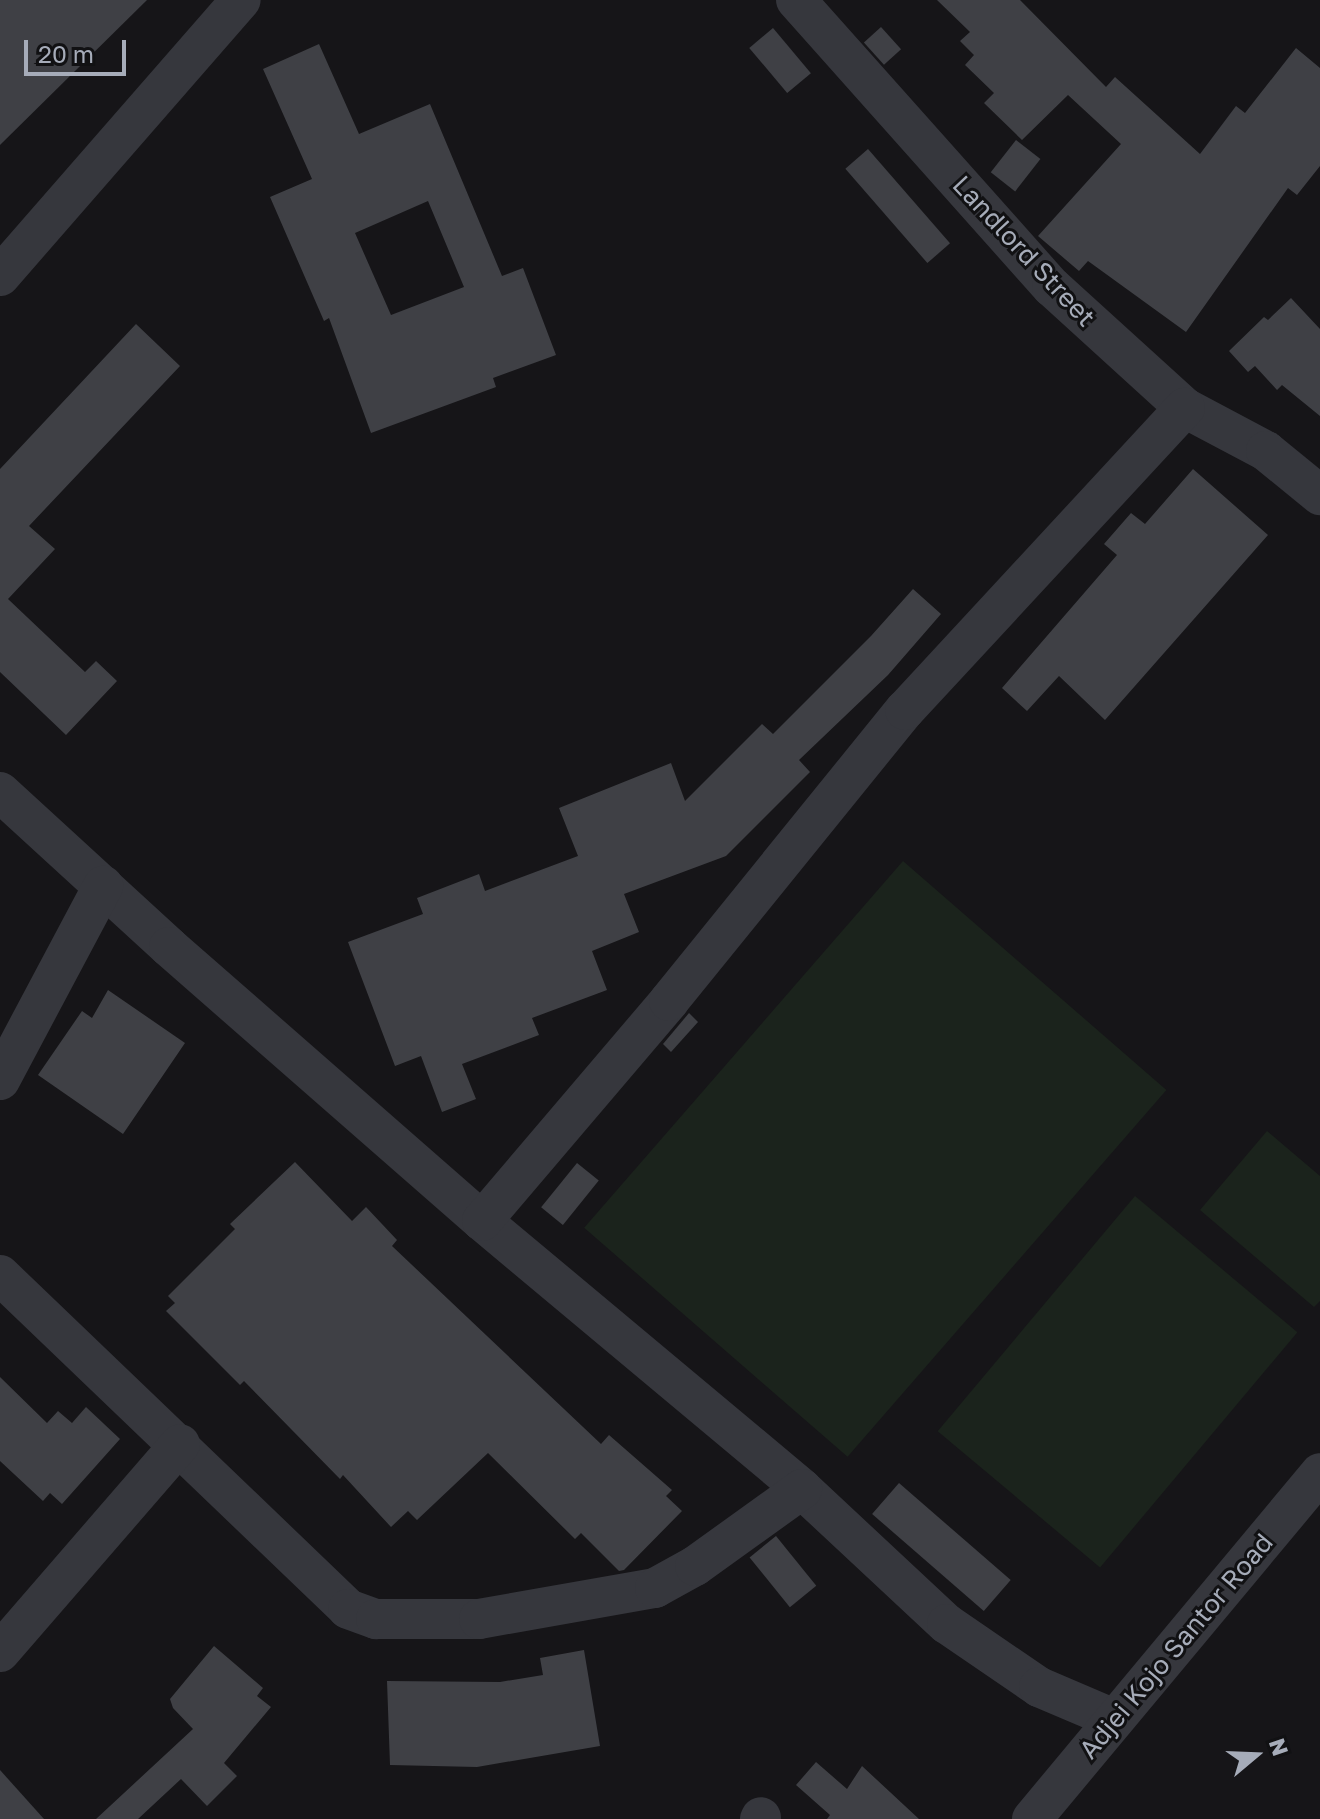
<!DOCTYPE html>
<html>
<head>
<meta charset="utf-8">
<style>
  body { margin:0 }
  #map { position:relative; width:1320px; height:1819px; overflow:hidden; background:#161518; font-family:"Golos Text",sans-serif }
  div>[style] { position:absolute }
  .green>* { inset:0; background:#1b231c; transform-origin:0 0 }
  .building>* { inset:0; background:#3f4045; transform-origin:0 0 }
  .street>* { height:40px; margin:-20px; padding:0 20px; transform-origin:20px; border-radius:20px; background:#36373d }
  span { translate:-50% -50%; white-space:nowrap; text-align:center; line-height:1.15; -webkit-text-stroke:6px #111113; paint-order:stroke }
  .street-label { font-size:26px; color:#a6acb9 }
  .north { position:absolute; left:1216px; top:1715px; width:80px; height:80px; -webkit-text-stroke:6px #111113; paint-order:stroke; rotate:71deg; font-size:22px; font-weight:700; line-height:32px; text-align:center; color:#a6acb9 }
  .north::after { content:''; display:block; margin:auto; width:28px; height:36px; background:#a6acb9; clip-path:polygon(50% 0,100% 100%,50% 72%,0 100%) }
  .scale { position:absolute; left:24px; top:40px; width:102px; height:36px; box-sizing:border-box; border:4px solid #a6acb9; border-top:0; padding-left:10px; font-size:24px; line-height:28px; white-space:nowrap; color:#a6acb9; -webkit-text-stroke:6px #111113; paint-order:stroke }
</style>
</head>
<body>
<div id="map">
  <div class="green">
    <i style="left:903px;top:861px;width:349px;height:486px;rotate:41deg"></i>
    <i style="clip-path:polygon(1267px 1131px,1320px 1176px,1320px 1301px,1314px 1307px,1200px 1210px)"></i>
    <i style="left:1135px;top:1196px;width:212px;height:307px;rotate:40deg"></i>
  </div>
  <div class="building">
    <i style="clip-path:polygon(0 0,147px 0,0 145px)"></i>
    <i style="clip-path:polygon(937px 0,1020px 0,1106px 87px,1115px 77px,1200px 154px,1236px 106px,1245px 113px,1296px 48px,1320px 68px,1320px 166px,1297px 195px,1288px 188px,1186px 332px,1088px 261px,1079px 271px,1038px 236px,1121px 144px,1068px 95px,1022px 140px,984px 103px,994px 93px,965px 65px,974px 55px,960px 41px,970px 32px)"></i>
    <i style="left:881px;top:27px;width:30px;height:23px;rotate:48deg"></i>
    <i style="left:773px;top:28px;width:59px;height:31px;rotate:50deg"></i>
    <i style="clip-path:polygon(evenodd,319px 44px,359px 134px,430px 104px,502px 276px,523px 268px,556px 355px,493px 378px,496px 387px,371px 433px,329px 318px,324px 321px,270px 197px,312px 179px,263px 69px,319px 44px,428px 201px,464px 287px,391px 315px,355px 233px,428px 201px)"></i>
    <i style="left:1016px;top:140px;width:31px;height:41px;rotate:38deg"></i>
    <i style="left:868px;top:149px;width:125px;height:30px;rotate:49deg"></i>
    <i style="clip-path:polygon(1291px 298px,1320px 329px,1320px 416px,1282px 385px,1277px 390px,1255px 366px,1248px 372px,1229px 351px,1264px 317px,1268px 320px)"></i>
    <i style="clip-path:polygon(136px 324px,180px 366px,29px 526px,55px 549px,8px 599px,85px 672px,96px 661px,117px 681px,66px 735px,0 672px,0 469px)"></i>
    <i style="clip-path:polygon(1193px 469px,1268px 535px,1105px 720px,1059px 676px,1027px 711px,1002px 688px,1117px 555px,1104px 544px,1131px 513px,1145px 524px)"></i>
    <i style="clip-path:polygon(913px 589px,941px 614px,888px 675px,799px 760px,810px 772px,726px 856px,624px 894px,639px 932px,592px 951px,607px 990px,532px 1018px,539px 1035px,462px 1064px,476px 1099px,442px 1112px,421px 1056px,395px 1066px,348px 942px,423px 914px,417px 898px,479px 874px,485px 891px,578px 856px,559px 808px,671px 763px,685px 801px,762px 724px,773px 734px,871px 636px)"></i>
    <i style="clip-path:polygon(108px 990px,185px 1043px,123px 1134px,38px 1075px,82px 1011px,92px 1018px)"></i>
    <i style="clip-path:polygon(689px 1013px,698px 1022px,671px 1052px,663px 1044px)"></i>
    <i style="clip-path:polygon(295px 1162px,352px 1221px,366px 1207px,397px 1240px,392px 1246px,601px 1444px,609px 1435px,672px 1490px,666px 1496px,682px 1511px,624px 1570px,619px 1571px,581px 1533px,575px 1539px,488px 1453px,417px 1520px,408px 1511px,391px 1527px,343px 1475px,340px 1479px,244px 1381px,240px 1385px,166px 1311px,175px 1303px,168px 1296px,235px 1229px,230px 1224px)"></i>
    <i style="left:577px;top:1163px;width:28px;height:57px;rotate:39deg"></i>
    <i style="clip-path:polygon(0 1377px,47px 1423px,58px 1411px,72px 1423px,86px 1407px,120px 1439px,62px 1504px,50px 1493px,43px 1501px,0 1461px)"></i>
    <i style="left:899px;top:1483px;width:148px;height:41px;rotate:41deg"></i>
    <i style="left:776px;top:1536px;width:64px;height:34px;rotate:51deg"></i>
    <i style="clip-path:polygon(214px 1646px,263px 1688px,257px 1696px,271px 1707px,224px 1763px,237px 1776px,207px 1806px,181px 1779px,138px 1819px,96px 1819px,193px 1729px,173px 1708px,170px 1699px)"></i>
    <i style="clip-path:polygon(584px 1650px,600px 1746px,477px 1767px,390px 1765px,387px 1681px,500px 1682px,543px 1675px,540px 1658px)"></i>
    <i style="clip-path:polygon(816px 1762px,847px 1789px,862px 1766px,919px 1819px,827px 1819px,830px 1815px,796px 1785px)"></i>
    <i style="clip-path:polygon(0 1770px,44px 1819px,0 1819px)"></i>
  </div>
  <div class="street">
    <i style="left:796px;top:0;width:385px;rotate:48.3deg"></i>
    <i style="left:1052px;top:287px;width:180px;rotate:42.3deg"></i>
    <i style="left:1185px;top:408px;width:92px;rotate:28deg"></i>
    <i style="left:1266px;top:451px;width:70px;rotate:39.2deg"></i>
    <i style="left:0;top:276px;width:366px;rotate:-48.9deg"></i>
    <i style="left:0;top:792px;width:229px;rotate:42.5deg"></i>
    <i style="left:169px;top:947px;width:416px;rotate:41.2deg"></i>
    <i style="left:482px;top:1221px;width:417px;rotate:39.9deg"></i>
    <i style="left:802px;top:1489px;width:198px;rotate:43deg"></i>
    <i style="left:947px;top:1624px;width:112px;rotate:34.4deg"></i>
    <i style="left:1039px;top:1687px;width:82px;rotate:23.1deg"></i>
    <i style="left:0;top:1080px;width:220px;rotate:-62deg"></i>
    <i style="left:482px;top:1221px;width:289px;rotate:-49.6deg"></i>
    <i style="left:669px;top:1001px;width:375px;rotate:-51deg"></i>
    <i style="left:905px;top:710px;width:412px;rotate:-47.2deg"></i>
    <i style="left:0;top:1275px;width:482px;rotate:43.8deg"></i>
    <i style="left:348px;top:1609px;width:30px;rotate:20deg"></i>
    <i style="left:376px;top:1619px;width:103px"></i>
    <i style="left:479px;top:1619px;width:179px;rotate:-10deg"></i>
    <i style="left:655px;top:1588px;width:46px;rotate:-28.8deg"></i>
    <i style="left:695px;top:1566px;width:132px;rotate:-35.7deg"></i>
    <i style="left:0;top:1652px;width:275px;rotate:-49.1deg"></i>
    <i style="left:760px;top:1819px;width:2px;rotate:-63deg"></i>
    <i style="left:1032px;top:1819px;width:450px;rotate:-50.2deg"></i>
  </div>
  <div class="street-label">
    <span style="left:1024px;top:251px;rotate:47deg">Landlord Street</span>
    <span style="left:1176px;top:1646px;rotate:-50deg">Adjei Kojo Santor Road</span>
  </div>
  <div class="north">N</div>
  <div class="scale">20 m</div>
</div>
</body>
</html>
